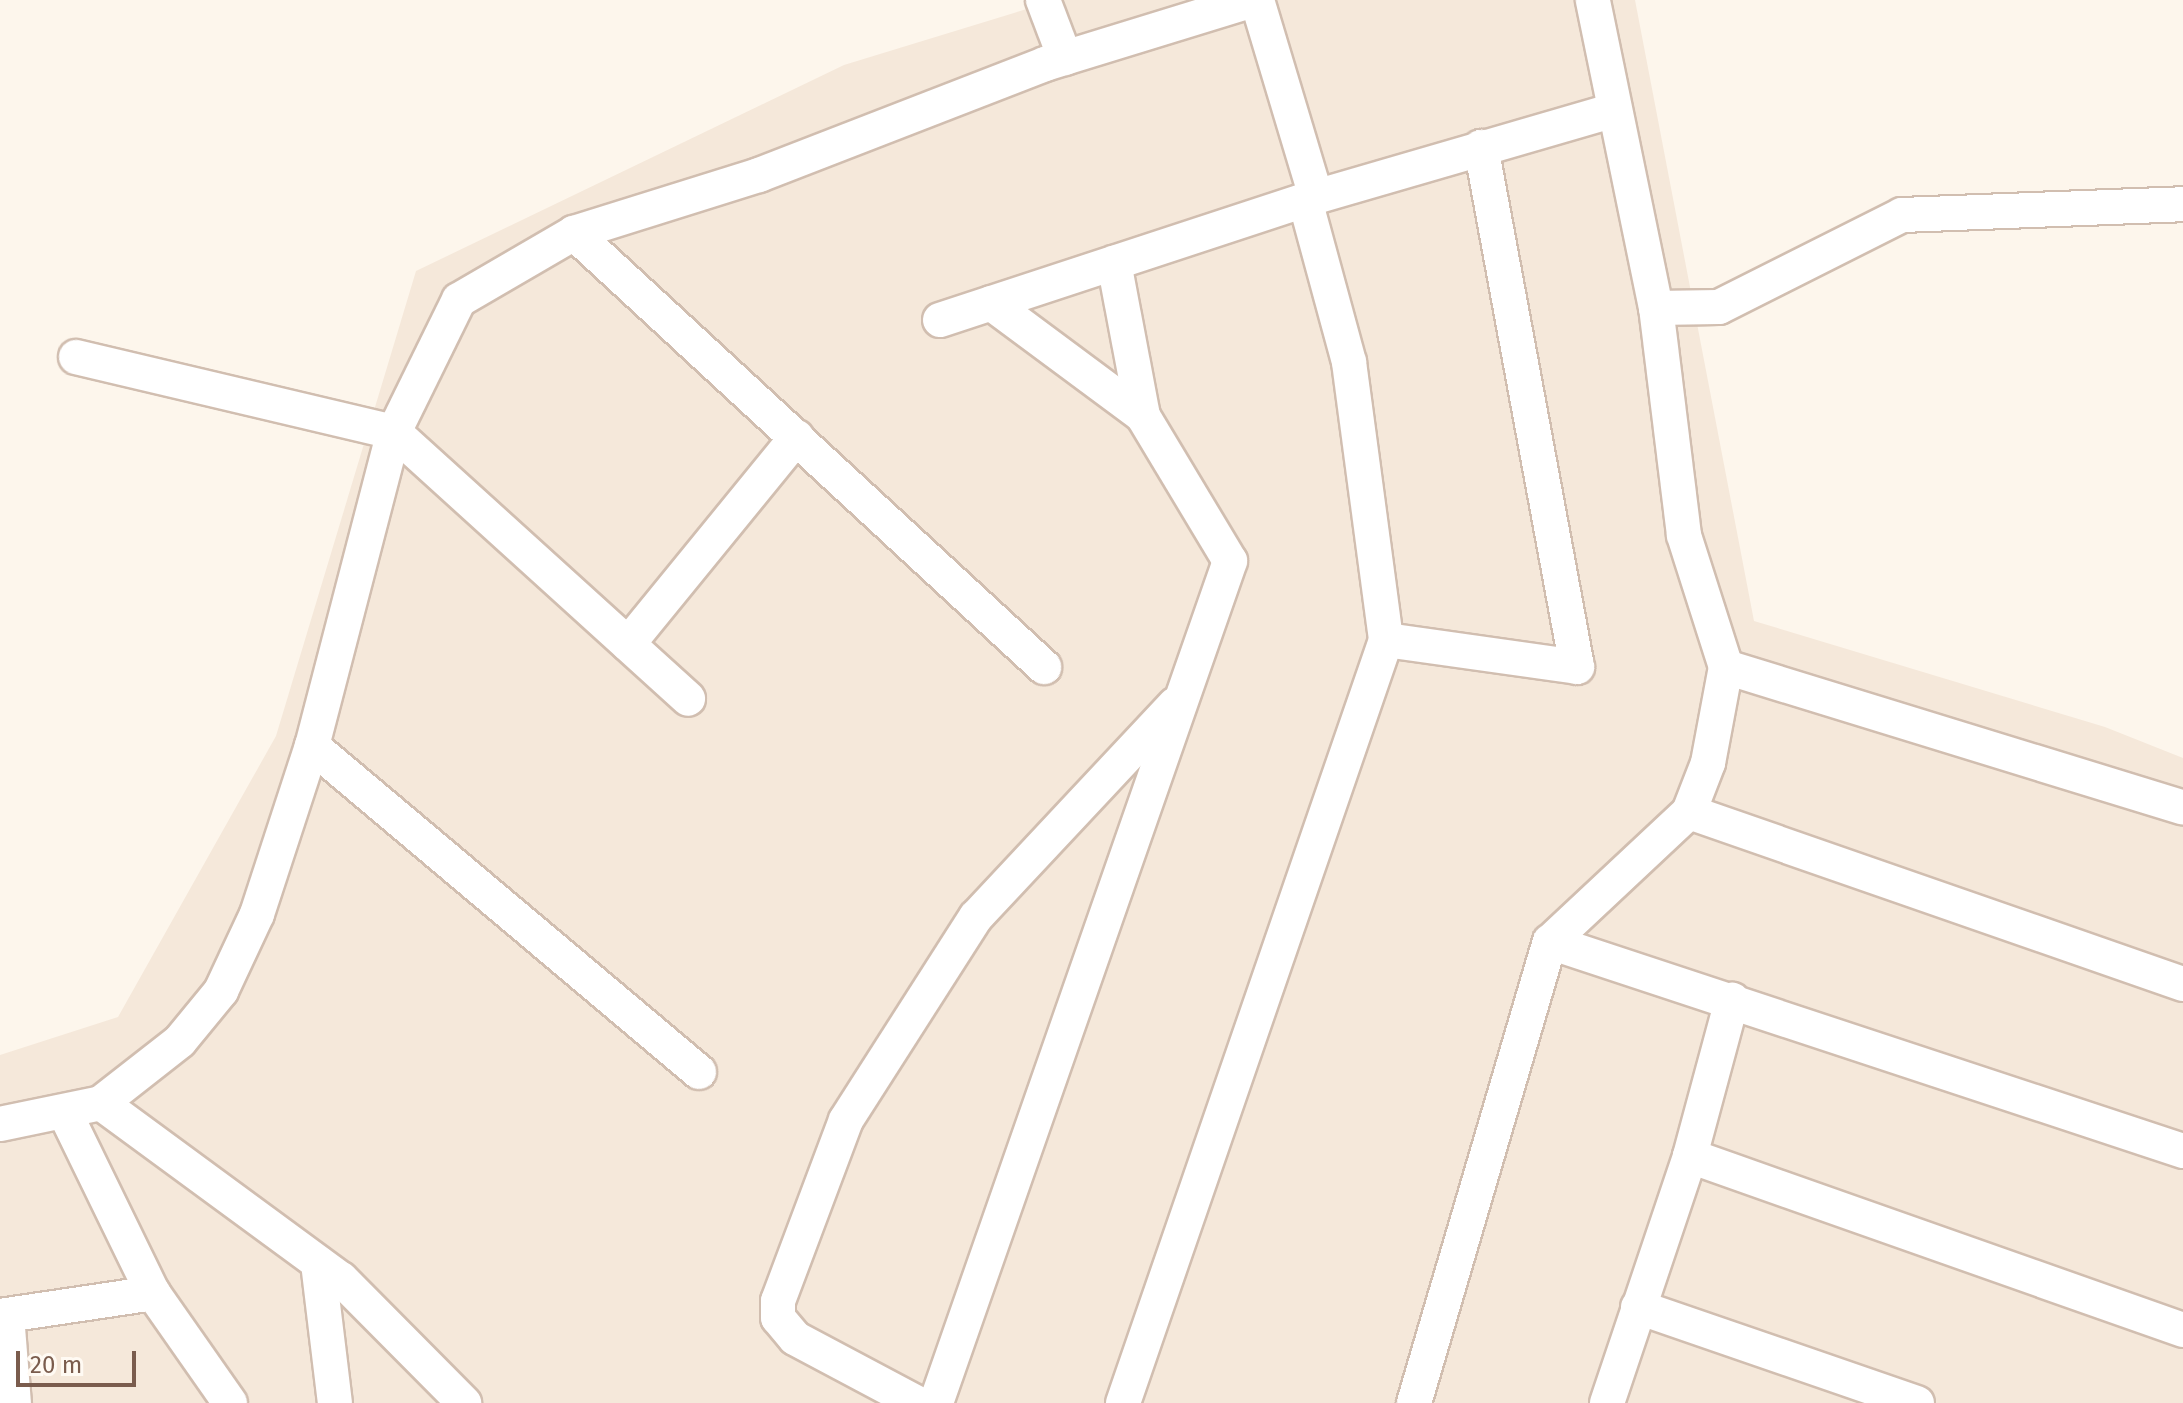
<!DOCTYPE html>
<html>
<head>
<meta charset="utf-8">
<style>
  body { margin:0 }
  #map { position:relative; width:2183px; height:1403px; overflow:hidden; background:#fdf6ec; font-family:"Fira Sans",sans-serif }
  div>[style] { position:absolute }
  .residential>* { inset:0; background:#f5e8da }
  .roads { filter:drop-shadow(2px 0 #d1beb0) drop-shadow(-2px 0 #d1beb0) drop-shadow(0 2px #d1beb0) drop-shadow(0 -2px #d1beb0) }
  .street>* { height:34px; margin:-17px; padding:0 17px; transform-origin:17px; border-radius:17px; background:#fff }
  span { translate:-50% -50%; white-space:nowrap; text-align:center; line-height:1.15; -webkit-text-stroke:6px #fffaf3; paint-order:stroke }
  .scale { position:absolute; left:16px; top:1351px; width:120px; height:36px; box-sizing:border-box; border:4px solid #7a5c4d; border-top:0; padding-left:10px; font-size:24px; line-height:28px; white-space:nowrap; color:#7a5c4d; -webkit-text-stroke:6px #fffaf3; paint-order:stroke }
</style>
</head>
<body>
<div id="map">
  <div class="residential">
    <i style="clip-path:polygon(1056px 0,1635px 0,1754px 621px,2105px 727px,2183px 758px,2183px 1403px,0 1403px,0 1055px,118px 1017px,276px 736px,416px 271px,844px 65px)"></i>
  </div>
  <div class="roads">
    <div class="street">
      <i style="left:1043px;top:0;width:62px;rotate:69.2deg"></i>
      <i style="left:1257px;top:0;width:206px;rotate:73.3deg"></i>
      <i style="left:1305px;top:200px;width:168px;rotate:74.8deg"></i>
      <i style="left:1349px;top:362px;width:280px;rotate:82.4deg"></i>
      <i style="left:574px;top:233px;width:640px;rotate:42.72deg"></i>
      <i style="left:991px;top:303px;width:189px;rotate:36.6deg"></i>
      <i style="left:1656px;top:308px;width:63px;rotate:-0.9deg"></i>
      <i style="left:1719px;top:307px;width:205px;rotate:-26.7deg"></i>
      <i style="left:1902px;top:215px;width:281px;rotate:-2.2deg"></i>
      <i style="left:940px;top:320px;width:384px;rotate:-18.2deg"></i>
      <i style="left:1305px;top:200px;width:322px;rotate:-16.2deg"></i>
      <i style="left:76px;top:357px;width:327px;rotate:13.3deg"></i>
      <i style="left:394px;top:432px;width:397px;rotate:42.2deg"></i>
      <i style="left:628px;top:644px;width:267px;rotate:-50.8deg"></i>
      <i style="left:1726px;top:667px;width:478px;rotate:17.1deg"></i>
      <i style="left:312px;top:746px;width:506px;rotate:40.11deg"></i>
      <i style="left:1689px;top:812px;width:523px;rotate:19.2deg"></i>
      <i style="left:1550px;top:942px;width:667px;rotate:18.27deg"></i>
      <i style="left:101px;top:1103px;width:298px;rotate:36.3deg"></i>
      <i style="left:341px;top:1279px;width:175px;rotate:45.2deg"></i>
      <i style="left:66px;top:1115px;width:198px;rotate:64deg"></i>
      <i style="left:153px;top:1293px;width:134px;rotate:55deg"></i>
      <i style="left:0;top:1124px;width:103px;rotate:-11.7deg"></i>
      <i style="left:101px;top:1103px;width:100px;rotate:-38.1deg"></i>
      <i style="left:180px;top:1041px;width:65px;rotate:-50.6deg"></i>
      <i style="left:221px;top:991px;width:85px;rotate:-64.9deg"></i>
      <i style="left:257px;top:914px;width:177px;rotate:-71.9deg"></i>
      <i style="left:312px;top:746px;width:325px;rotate:-75.4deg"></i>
      <i style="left:394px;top:432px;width:147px;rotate:-63.8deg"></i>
      <i style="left:459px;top:300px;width:133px;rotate:-30.2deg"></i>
      <i style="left:574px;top:233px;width:194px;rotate:-17.4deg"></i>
      <i style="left:759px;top:175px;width:307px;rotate:-21.2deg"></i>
      <i style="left:1045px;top:64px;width:218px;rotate:-17.1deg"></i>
      <i style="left:1690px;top:1156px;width:523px;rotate:19.44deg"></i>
      <i style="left:318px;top:1263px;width:141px;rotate:83.1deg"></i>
      <i style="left:1638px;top:1307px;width:295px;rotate:19deg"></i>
      <i style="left:7px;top:1315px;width:88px;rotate:85.5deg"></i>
      <i style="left:0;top:1316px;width:155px;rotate:-8.5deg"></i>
      <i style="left:917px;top:1403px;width:138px;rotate:-152deg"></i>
      <i style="left:795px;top:1338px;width:26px;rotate:-130deg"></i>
      <i style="left:778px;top:1318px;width:17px;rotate:-90deg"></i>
      <i style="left:778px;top:1301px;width:193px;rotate:-69.4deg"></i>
      <i style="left:846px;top:1120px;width:241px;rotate:-57.4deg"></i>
      <i style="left:976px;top:917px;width:291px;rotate:-46.9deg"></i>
      <i style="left:936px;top:1403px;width:892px;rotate:-70.75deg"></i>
      <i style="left:1230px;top:561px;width:169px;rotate:-121deg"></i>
      <i style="left:1143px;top:416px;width:156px;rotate:-100.7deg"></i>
      <i style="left:1123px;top:1403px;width:807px;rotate:-70.98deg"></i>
      <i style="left:1386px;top:640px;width:193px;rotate:8deg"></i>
      <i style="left:1577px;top:667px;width:529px;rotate:-100.46deg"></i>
      <i style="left:1414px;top:1403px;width:481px;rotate:-73.6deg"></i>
      <i style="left:1550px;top:942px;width:190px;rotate:-43.1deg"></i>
      <i style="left:1689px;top:812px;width:53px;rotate:-68.8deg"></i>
      <i style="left:1708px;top:763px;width:98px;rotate:-79.4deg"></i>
      <i style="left:1726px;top:667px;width:139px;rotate:-107.7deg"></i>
      <i style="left:1684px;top:535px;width:229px;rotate:-97deg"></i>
      <i style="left:1656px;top:308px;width:314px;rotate:-101.6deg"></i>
      <i style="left:1607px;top:1403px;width:261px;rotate:-71.4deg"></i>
      <i style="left:1690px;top:1156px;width:162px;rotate:-74.9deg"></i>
    </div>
  </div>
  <div class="scale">20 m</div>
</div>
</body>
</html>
